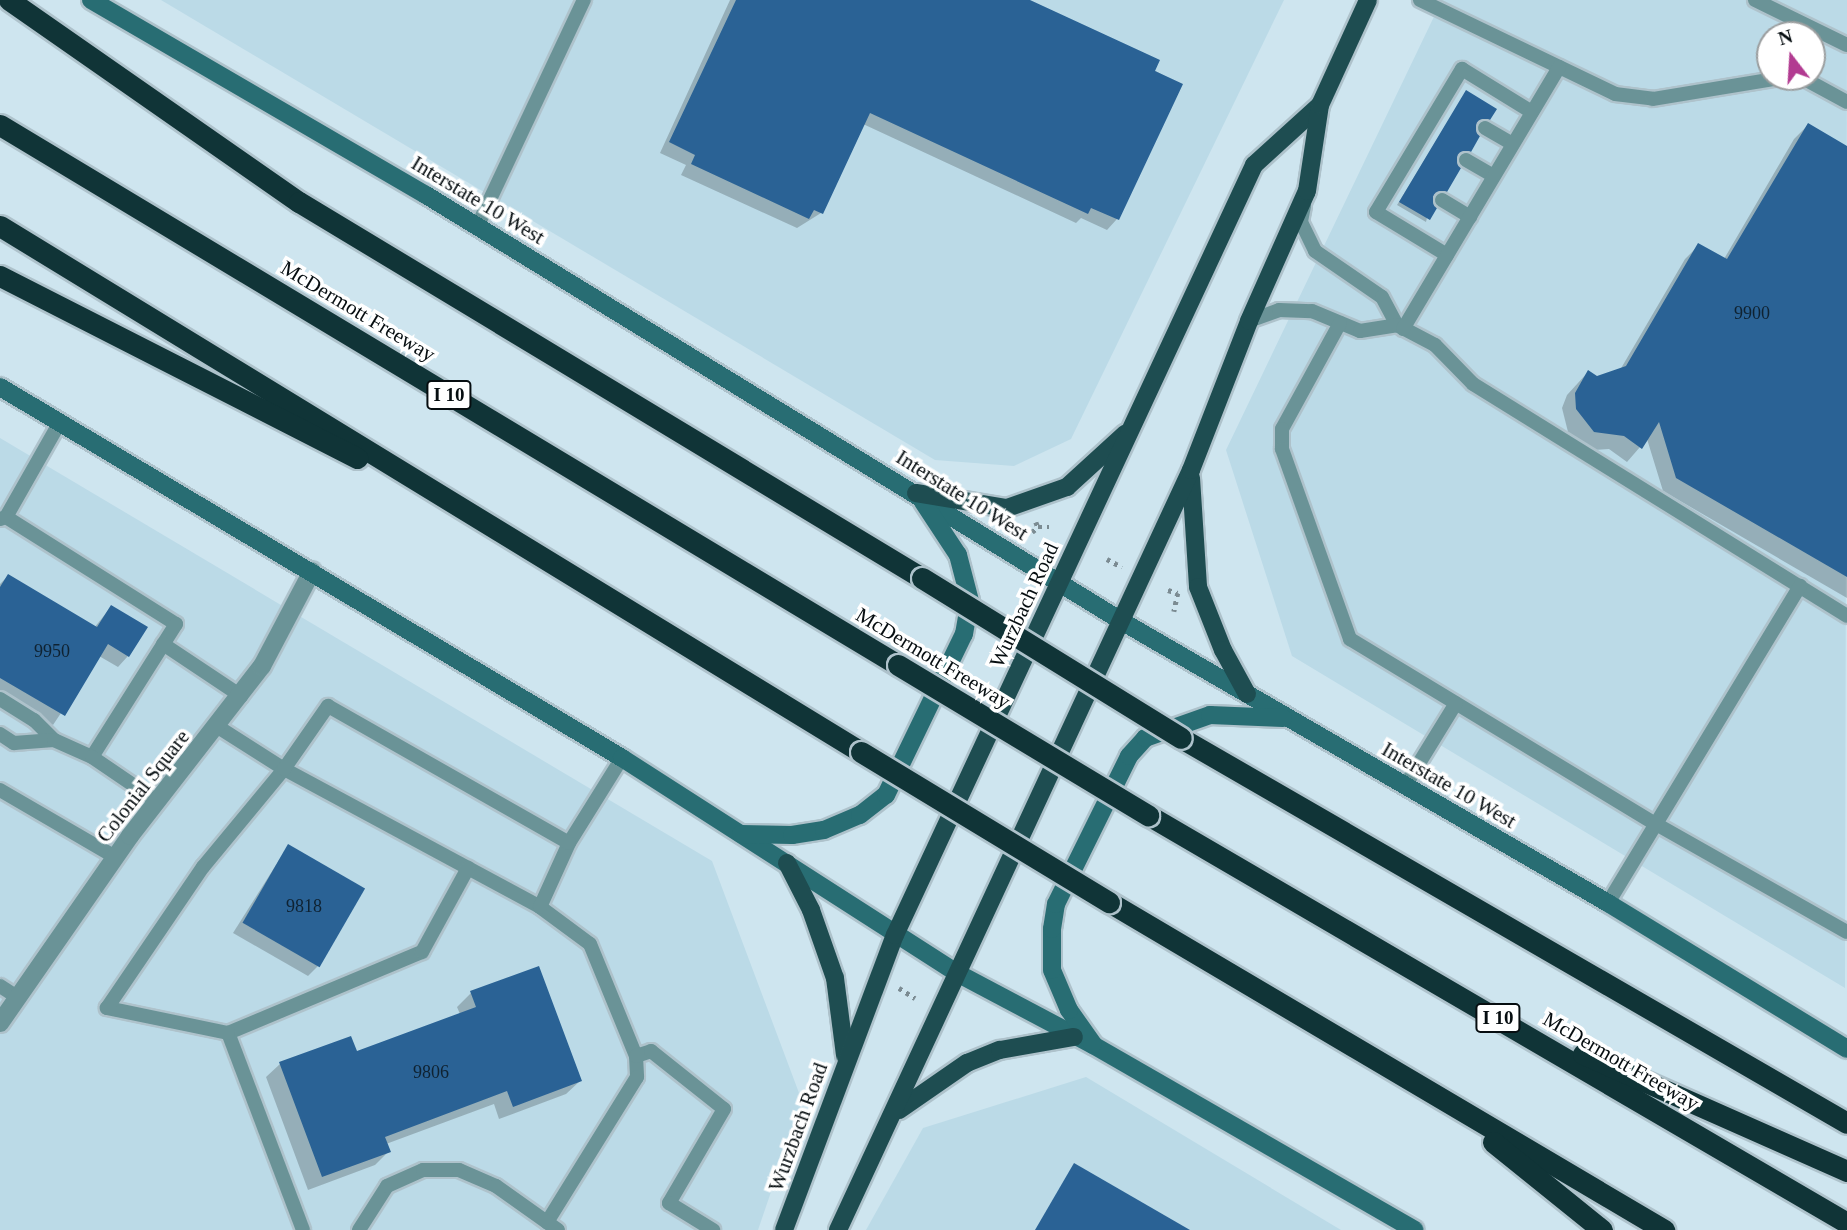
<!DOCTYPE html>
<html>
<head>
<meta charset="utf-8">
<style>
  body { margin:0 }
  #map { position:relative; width:1847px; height:1230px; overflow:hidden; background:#cee5ef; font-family:Georgia,serif }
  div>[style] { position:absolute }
  .built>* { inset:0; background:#bbdae7 }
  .shadow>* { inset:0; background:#0003 }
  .building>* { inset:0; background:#2a6295; transform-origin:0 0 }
  .path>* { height:4.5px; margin-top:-2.25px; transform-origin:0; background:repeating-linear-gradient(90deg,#7b8b92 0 3.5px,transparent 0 8.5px) }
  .roads { filter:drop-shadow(2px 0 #aec2cb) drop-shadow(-2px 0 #aec2cb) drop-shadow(0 2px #aec2cb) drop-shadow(0 -2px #aec2cb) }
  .lane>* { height:14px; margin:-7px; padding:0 7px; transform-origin:7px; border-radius:7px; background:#6a9397 }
  .street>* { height:18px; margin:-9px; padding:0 9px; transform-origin:9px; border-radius:9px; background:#6a9397 }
  .secondary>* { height:18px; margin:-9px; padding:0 9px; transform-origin:9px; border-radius:9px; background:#286d73 }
  .primary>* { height:18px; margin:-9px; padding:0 9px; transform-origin:9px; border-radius:9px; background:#1e4d51 }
  .highway>* { height:21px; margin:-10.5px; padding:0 10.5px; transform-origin:10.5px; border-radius:10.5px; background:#103437 }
  .bridges { filter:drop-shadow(2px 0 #aec2cb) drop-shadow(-2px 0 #aec2cb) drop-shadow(0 2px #aec2cb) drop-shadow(0 -2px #aec2cb) }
  .highway-bridge>* { height:21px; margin:-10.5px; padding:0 10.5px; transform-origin:10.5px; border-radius:10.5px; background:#103437 }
  span { translate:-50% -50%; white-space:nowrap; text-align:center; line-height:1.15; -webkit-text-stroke:7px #fff; paint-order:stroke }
  .number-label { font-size:18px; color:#0f2231 }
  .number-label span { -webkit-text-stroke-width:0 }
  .shield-label span { padding:2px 5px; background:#fff; border:2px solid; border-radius:5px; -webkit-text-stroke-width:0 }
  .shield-label { font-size:19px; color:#060d10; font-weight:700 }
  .street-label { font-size:21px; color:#060d10 }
  .north { position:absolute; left:1756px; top:21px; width:70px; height:70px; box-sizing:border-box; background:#fff; border:2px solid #9b9e9f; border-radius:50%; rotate:343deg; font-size:19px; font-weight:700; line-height:28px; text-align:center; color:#060d10 }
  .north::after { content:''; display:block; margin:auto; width:24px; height:32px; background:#b23b91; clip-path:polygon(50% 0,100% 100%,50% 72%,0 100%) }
</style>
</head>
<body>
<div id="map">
  <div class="built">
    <i style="clip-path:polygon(161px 0,1284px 0,1071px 439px,1014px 466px,935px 460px)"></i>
    <i style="clip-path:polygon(evenodd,1442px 0,1847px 0,1845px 988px,1292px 656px,1226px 450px,1442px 0,1770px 35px,1812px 35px,1812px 77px,1770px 77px,1770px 35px)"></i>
    <i style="clip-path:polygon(0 438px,712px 861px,802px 1101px,758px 1230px,0 1230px)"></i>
    <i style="clip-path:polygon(1086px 1077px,1341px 1230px,866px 1230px,923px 1128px)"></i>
  </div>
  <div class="shadow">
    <i style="clip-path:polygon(730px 0,1026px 0,1181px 85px,1117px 219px,1107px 230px,1081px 218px,1076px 223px,863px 124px,821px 213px,797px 228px,681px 175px,686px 165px,660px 153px)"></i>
    <i style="clip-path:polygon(1464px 95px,1489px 119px,1476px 124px,1470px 151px,1457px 156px,1442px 194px,1432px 197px,1426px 222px,1397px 205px)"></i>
    <i style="clip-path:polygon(1808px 125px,1847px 148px,1847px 598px,1663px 491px,1647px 439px,1627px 462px,1609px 449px,1594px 450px,1569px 436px,1562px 408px,1567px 395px,1588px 372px,1597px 378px,1620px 370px,1685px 259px,1699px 245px,1724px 259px,1794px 139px)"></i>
    <i style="clip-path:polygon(8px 576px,94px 628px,111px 607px,128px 656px,118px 667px,99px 656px,53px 725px,0 694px,0 584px)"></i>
    <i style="clip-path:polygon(288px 846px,318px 966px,308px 976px,233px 933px)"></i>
    <i style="clip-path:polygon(471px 993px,580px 1081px,566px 1094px,499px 1119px,494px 1104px,386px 1144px,389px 1151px,375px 1165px,308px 1190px,266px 1077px,280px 1064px,356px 1053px,460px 1014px,457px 1007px)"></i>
  </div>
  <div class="building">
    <i style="clip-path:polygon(736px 0,1030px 0,1160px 60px,1155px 71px,1183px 84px,1119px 220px,1091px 208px,1088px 214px,870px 113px,823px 214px,814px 210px,809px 219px,691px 164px,695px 155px,669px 142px)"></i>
    <i style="clip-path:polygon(1466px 90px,1497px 109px,1490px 120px,1477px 123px,1480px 136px,1471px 152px,1458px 155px,1461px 168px,1447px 192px,1433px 196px,1437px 208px,1430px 220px,1399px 202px)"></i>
    <i style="clip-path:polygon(1808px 123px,1847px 146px,1847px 577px,1676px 478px,1659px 422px,1642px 449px,1624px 436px,1594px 432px,1576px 409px,1575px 393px,1588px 370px,1597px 376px,1626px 366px,1698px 243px,1727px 259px)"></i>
    <i style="clip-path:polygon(8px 574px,97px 627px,111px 605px,148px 627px,129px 657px,108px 644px,65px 716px,0 678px,0 587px)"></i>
    <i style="left:288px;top:844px;width:89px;height:91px;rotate:30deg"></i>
    <i style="clip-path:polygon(539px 966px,582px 1081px,513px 1107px,507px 1091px,385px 1137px,391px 1152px,322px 1177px,279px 1062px,351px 1036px,357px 1051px,476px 1007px,470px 991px)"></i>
    <i style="clip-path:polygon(1074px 1163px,1190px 1230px,1035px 1230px)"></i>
  </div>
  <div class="path">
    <i style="left:1036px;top:522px;width:5px;rotate:68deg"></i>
    <i style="left:1038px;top:527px;width:11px"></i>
    <i style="left:1032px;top:532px;width:8px;rotate:-40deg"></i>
    <i style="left:1107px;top:559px;width:17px;rotate:28deg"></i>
    <i style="left:1168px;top:590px;width:10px;rotate:17deg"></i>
    <i style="left:1178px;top:593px;width:19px;rotate:102deg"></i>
    <i style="left:899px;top:988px;width:19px;rotate:32deg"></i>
  </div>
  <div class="roads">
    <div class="lane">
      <i style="left:1420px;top:0;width:216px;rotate:25.7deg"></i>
      <i style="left:1615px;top:94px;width:38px;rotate:7deg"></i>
      <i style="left:1653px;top:99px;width:135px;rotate:-9.4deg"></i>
      <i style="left:1755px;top:0;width:102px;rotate:26.1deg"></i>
      <i style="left:1801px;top:77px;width:52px;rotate:28.5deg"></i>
      <i style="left:1485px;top:128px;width:32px;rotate:30deg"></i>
      <i style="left:1466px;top:160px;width:32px;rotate:30deg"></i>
      <i style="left:1442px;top:200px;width:33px;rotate:31deg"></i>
      <i style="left:1304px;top:206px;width:16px;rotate:101deg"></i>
      <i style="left:1301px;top:222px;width:32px;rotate:64deg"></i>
      <i style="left:1315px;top:251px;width:81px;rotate:34.5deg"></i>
      <i style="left:1382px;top:297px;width:32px;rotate:62deg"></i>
      <i style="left:1397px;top:325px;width:43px;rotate:27.8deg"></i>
      <i style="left:1435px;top:345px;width:54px;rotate:45.7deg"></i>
      <i style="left:1473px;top:384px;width:440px;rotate:31.8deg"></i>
      <i style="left:477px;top:227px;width:251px;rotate:-64.8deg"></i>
      <i style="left:1447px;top:255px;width:83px;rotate:-148.8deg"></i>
      <i style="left:1376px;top:212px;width:167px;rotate:-59deg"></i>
      <i style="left:1462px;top:69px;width:82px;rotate:31.6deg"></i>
      <i style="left:1249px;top:321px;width:32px;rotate:-20deg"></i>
      <i style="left:1279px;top:310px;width:33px;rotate:2deg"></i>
      <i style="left:1312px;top:311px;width:52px;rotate:22.6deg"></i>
      <i style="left:1360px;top:331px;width:37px;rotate:-9deg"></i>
      <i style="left:1340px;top:323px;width:121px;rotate:118.7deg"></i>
      <i style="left:1282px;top:429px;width:20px;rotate:90deg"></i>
      <i style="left:1282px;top:449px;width:202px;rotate:70.3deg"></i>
      <i style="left:1350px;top:639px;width:358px;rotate:31.2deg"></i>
      <i style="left:1656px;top:824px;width:219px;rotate:29.5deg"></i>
      <i style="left:1403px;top:329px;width:305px;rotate:-59.2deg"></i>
      <i style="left:6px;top:517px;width:109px;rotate:-60.4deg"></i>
      <i style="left:0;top:519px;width:6px;rotate:-18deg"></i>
      <i style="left:6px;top:517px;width:201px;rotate:32.2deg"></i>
      <i style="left:176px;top:624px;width:157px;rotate:122.3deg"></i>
      <i style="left:163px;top:644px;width:94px;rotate:33.7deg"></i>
      <i style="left:0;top:699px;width:40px;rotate:32deg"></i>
      <i style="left:34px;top:720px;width:28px;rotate:45deg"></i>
      <i style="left:218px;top:727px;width:78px;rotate:32.5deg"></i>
      <i style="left:284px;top:769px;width:291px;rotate:28.3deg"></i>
      <i style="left:540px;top:907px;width:62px;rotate:36.5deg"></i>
      <i style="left:590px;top:944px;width:121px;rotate:67.7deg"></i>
      <i style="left:636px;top:1056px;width:21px;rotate:87deg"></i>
      <i style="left:637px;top:1077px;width:171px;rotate:121.8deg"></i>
      <i style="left:0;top:734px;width:17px;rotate:33deg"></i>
      <i style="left:14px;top:743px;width:40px;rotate:-4.3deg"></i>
      <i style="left:54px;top:740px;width:42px;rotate:24.1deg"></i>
      <i style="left:92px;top:757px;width:80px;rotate:34.3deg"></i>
      <i style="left:1405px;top:786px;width:97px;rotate:-58.4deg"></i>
      <i style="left:0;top:790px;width:133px;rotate:30.2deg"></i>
      <i style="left:1608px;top:903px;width:371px;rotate:-58.8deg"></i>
      <i style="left:540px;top:907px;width:70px;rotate:-65.6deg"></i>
      <i style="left:569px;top:843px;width:100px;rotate:-58.1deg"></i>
      <i style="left:0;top:986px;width:20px;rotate:33deg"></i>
      <i style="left:228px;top:1033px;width:210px;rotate:-22.7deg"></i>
      <i style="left:422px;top:952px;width:96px;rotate:-61.3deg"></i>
      <i style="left:636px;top:1056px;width:16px;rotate:-18deg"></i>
      <i style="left:651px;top:1051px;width:93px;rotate:38.5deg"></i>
      <i style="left:724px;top:1109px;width:109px;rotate:120.3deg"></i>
      <i style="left:669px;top:1203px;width:52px;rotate:31.5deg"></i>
      <i style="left:303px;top:1230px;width:211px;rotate:-110.8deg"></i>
      <i style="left:228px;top:1033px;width:124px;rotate:-168.3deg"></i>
      <i style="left:107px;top:1008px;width:171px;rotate:-55.8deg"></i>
      <i style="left:203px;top:867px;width:127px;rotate:-50.4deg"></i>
      <i style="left:284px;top:769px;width:77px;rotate:-55.1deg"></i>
      <i style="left:328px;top:706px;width:277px;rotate:29.6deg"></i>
      <i style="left:359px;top:1230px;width:52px;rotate:-57.5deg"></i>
      <i style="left:387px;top:1186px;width:39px;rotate:-24deg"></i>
      <i style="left:423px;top:1170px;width:36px"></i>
      <i style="left:459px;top:1170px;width:40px;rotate:23.4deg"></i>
      <i style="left:496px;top:1186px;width:76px;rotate:35.4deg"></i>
    </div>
    <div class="street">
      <i style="left:0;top:1023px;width:228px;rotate:-55.2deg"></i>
      <i style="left:130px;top:836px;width:215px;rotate:-52.2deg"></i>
      <i style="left:262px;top:666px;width:107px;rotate:-62.2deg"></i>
    </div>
    <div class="secondary">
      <i style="left:91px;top:0;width:388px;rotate:30.2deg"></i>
      <i style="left:426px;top:195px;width:817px;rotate:31.49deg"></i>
      <i style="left:1123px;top:622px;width:561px;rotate:30.09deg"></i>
      <i style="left:1608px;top:903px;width:280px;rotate:31.4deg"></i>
      <i style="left:0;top:387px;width:724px;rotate:30.81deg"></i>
      <i style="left:622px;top:758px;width:398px;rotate:32.7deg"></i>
      <i style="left:957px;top:973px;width:154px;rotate:27.9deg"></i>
      <i style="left:1093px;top:1045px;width:371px;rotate:29.9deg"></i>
      <i style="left:741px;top:834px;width:51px;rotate:1.1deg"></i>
      <i style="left:792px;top:835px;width:32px;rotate:-9deg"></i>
      <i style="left:824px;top:830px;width:39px;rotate:-23deg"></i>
      <i style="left:860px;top:815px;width:33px;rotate:-38deg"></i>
      <i style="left:886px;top:795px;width:179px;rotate:-64.2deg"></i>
      <i style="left:964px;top:634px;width:34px;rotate:-80deg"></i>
      <i style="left:970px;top:601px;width:48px;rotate:-104.6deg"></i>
      <i style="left:958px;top:555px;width:64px;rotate:-123.4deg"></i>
      <i style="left:1093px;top:1044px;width:42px;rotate:-125.2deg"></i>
      <i style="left:1069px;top:1010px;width:43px;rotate:-113deg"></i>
      <i style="left:1052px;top:970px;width:41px;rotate:-90deg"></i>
      <i style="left:1052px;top:929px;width:25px;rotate:-81deg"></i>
      <i style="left:1056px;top:904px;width:165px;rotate:-63.7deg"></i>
      <i style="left:1129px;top:756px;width:24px;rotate:-48deg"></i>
      <i style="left:1145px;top:738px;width:69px;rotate:-19.5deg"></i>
      <i style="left:1210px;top:715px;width:73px;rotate:2.4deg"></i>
    </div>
    <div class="primary">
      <i style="left:1191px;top:478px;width:109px;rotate:86.3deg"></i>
      <i style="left:1198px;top:587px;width:68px;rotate:68.4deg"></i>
      <i style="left:1223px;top:650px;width:50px;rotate:61.4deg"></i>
      <i style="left:916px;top:493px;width:92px;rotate:9.4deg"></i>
      <i style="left:1007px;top:508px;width:64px;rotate:-19.3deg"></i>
      <i style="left:1067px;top:487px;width:79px;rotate:-42.4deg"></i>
      <i style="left:787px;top:863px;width:53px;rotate:62.9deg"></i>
      <i style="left:811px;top:910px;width:72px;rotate:70.6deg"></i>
      <i style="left:835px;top:978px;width:78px;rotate:82.6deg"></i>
      <i style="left:899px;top:1110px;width:83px;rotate:-34.7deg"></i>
      <i style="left:967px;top:1063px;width:35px;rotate:-22deg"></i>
      <i style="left:1000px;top:1050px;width:75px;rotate:-10deg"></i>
      <i style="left:784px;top:1230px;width:315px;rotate:-69.4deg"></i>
      <i style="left:895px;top:935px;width:850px;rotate:-65deg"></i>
      <i style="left:1254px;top:165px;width:89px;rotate:-42.3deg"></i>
      <i style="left:838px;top:1230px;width:838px;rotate:-65.09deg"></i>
      <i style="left:1191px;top:470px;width:160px;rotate:-68.7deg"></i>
      <i style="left:1249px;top:321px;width:142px;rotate:-66deg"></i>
      <i style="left:1307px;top:191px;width:87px;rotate:-81.4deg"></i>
      <i style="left:1320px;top:105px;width:115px;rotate:-65.4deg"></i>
    </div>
    <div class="highway">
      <i style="left:9px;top:0;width:353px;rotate:34.9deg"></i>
      <i style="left:299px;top:202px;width:728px;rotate:31.11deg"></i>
      <i style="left:0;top:125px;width:1048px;rotate:31.02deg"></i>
      <i style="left:0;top:226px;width:1009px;rotate:31.42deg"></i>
      <i style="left:0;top:276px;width:401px;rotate:27deg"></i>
      <i style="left:1181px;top:738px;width:769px;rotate:30.03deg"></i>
      <i style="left:1148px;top:815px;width:809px;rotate:30.27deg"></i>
      <i style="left:1109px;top:902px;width:645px;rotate:30.58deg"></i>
      <i style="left:1583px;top:1054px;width:289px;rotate:23.9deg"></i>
      <i style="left:1493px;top:1142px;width:140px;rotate:38.9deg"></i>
    </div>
  </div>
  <div class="bridges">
    <div class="highway-bridge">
      <i style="left:922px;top:578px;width:304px;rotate:31.7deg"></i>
      <i style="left:898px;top:665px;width:292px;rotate:31deg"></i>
      <i style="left:861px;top:752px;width:290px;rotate:31.2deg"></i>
    </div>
  </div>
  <div class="number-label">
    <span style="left:1752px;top:313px">9900</span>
    <span style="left:52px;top:651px">9950</span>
    <span style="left:304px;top:906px">9818</span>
    <span style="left:431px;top:1072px">9806</span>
  </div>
  <div class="shield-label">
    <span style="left:449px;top:395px">I 10</span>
    <span style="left:1498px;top:1018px">I 10</span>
  </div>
  <div class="street-label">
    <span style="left:478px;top:200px;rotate:31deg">Interstate 10 West</span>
    <span style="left:358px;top:311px;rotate:31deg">McDermott Freeway</span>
    <span style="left:962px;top:495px;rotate:32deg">Interstate 10 West</span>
    <span style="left:1024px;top:605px;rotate:-65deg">Wurzbach Road</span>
    <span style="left:933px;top:658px;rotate:31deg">McDermott Freeway</span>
    <span style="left:1449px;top:785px;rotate:30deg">Interstate 10 West</span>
    <span style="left:143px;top:786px;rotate:-52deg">Colonial Square</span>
    <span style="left:1621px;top:1061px;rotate:30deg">McDermott Freeway</span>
    <span style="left:798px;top:1127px;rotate:-70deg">Wurzbach Road</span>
  </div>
  <div class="north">N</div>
</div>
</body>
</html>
